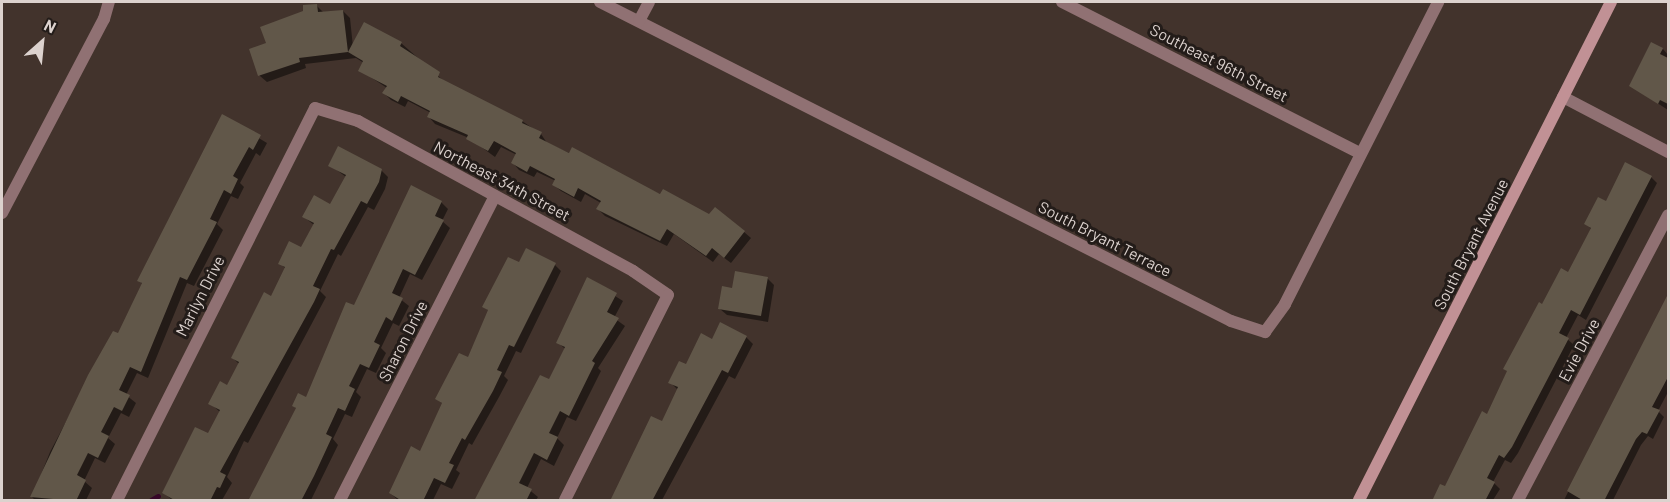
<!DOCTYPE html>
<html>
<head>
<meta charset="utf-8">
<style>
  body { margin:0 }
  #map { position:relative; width:1670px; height:502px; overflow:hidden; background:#42332c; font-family:Barlow,sans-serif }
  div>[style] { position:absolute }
  .shadow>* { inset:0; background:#0007 }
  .stream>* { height:5px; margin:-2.5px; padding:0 2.5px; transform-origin:2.5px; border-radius:2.5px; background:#370728 }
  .building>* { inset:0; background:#615749 }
  .street>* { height:12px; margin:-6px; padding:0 6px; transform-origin:6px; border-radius:6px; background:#907173 }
  .secondary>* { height:12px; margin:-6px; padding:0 6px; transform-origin:6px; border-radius:6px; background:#c19195 }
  span { translate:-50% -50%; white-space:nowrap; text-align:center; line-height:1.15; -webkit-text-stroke:6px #231c19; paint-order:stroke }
  .street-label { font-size:16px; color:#dcd2ce }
  .frame { position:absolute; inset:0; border:3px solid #dcd2ce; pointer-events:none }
  .north { position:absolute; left:12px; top:12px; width:60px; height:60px; -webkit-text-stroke:4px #231c19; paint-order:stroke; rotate:27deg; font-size:16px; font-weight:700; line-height:24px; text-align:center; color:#dcd2ce }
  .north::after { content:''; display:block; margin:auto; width:21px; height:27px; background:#dcd2ce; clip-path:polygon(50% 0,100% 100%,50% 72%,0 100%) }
</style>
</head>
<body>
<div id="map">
  <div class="shadow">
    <i style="clip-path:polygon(316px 5px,323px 12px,343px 11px,350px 18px,353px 47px,401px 43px,445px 82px,522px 121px,541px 134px,547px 143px,744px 232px,751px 238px,731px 263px,719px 254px,713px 262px,674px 234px,667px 246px,605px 216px,598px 209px,601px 203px,585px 194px,581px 202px,561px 191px,554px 185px,556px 181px,537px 172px,534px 177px,519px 170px,513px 163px,517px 155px,501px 147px,495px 157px,469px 138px,435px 124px,429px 117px,431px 113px,408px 101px,405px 107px,391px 100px,384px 93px,387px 88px,360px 70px,364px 63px,356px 58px,305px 64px,306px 68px,267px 82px,260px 76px,251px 50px,268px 44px)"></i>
    <i style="clip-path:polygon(1663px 49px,1668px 55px,1668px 110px,1631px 86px)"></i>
    <i style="clip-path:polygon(222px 116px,267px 143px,260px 156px,256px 153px,240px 183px,244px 187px,238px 199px,231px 196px,217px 224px,223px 230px,194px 286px,187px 283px,148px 378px,137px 373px,126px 395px,136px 403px,129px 417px,121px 413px,108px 438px,115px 444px,105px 463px,95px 458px,84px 481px,92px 488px,86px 500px,35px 500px,32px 497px,50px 452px,113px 333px,118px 335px,143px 285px,139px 280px)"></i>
    <i style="clip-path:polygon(330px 165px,381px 170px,388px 177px,385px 189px,374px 210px,368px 207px,341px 256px,338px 254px,320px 291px,326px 297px,248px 443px,244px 441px,227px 477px,232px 483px,222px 500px,172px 500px,164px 493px,208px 435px,220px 412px,210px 403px,227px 387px,239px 364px,233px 358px,272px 298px,286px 269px,280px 263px,301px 249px,314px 225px,304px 217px,331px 206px,346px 177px)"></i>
    <i style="clip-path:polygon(1651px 177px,1657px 183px,1586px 320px,1578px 315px,1566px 338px,1574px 345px,1518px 453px,1511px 463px,1505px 460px,1493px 482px,1500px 489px,1493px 500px,1434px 500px,1446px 488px,1487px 416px,1543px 306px,1569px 274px,1592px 230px,1586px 223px,1606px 203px)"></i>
    <i style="clip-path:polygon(441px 202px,448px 209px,442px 221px,450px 228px,422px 280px,410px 274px,399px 298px,409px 306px,399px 326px,393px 323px,381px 348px,386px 353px,376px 373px,367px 369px,356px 392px,361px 397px,352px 417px,345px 414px,333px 439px,338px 445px,311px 500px,250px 500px,297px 409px,294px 406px,307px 399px,355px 307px)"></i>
    <i style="clip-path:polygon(519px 264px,555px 265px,561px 271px,521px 353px,516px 351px,504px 376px,508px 380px,499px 397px,472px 445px,469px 443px,456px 470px,460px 473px,452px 489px,441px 484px,433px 500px,398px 500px,390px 493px,421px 453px,443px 404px,437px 399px,469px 359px,489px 311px,484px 306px)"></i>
    <i style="clip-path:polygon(767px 278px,774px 285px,768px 322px,727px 315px,720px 309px,733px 290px)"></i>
    <i style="clip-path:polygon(588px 279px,623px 301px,614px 318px,625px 326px,598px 368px,601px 371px,576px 421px,567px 417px,557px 438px,564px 445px,554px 466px,541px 459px,527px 488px,538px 497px,536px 500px,475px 500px,541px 377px,550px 381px,566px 350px,558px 342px)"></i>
    <i style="clip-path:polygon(1668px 296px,1668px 392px,1658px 411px,1664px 417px,1653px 439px,1648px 436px,1641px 445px,1613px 500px,1564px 500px)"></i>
    <i style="clip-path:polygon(746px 337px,753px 344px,735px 379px,729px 376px,662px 500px,611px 500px,662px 423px,678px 390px,670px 382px,713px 341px)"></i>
  </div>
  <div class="stream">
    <i style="left:151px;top:500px;width:8px;rotate:-30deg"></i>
  </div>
  <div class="building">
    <i style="clip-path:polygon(317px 4px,318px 12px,343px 10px,348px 52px,299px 58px,300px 62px,258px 76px,249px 49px,266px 43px,260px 27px,303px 11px,303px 5px)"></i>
    <i style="clip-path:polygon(364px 22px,402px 42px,400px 46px,440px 72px,438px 77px,523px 120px,522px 123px,542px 132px,539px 138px,569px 153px,572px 147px,660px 194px,663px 189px,709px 214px,715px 207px,745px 231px,724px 258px,712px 248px,706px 256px,667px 229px,660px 241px,596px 209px,601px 201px,578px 188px,574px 197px,552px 185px,555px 179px,530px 166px,527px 172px,511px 163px,516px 153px,494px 141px,488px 151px,466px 139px,468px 135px,427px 117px,430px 111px,401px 96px,398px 102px,382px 93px,387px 86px,358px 71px,363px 61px,348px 52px)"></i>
    <i style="clip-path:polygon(1651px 42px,1663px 48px,1660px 54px,1668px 58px,1668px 104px,1660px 100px,1658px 104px,1629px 86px)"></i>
    <i style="clip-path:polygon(222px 114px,261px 135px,253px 150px,249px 147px,233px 176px,238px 179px,231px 194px,224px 190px,210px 219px,217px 222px,187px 280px,180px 277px,141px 372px,130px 367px,119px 390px,130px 395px,122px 411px,114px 407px,101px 432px,109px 436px,98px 458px,88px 453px,77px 475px,86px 480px,76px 501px,30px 497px,88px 375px,113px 331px,118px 333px,142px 283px,137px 281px)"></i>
    <i style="clip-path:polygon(338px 146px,382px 169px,379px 182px,367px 204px,361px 201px,334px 250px,331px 249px,313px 286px,320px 289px,314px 302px,220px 472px,226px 475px,220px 488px,217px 487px,210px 501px,176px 501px,162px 493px,195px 427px,208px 433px,220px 410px,208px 404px,220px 381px,227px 385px,239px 362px,231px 358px,264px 292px,271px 296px,285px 267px,278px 264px,289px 241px,301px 247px,314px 223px,302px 217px,314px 195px,330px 204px,346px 175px,328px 166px)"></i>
    <i style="clip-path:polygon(1625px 162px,1652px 176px,1580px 315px,1571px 310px,1559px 333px,1569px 338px,1512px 447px,1504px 458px,1499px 455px,1487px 478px,1495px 482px,1485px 501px,1432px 501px,1440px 484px,1445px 486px,1482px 411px,1487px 414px,1507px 371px,1503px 369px,1539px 302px,1542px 304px,1561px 268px,1568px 272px,1591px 228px,1584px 224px,1598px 197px,1606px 201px)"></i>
    <i style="clip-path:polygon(411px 185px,442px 201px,435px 216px,444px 220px,415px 275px,403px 269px,392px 293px,403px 298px,392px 321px,386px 317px,374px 342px,380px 345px,369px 368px,360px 364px,349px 386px,355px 389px,345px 411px,338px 408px,326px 434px,332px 437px,314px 476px,301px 501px,248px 501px,296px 408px,292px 406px,298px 393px,306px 397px,346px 302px,354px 305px)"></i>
    <i style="clip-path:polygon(526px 248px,556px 263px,514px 347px,509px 345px,497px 370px,502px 372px,493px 391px,465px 440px,462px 438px,449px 463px,454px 465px,445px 483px,434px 478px,423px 501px,402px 501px,389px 493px,411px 446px,420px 451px,442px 403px,435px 399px,459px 353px,468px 357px,488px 310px,482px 307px,508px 257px,519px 262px)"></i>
    <i style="clip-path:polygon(735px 271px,768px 277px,761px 316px,718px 309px,722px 286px,732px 288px)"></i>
    <i style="clip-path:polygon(587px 277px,617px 293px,607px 312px,619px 318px,592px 361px,595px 363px,569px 416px,560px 411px,549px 433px,558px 437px,547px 460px,534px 453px,519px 483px,532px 489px,526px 501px,474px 501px,540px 375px,549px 379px,565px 347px,556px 343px)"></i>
    <i style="clip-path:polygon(1668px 294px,1668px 377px,1652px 407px,1660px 410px,1647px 434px,1642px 432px,1636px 439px,1604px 501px,1584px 501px,1567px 491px)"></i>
    <i style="clip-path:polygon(720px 322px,747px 336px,728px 373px,722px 370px,652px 501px,610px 501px,651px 416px,662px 421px,678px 387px,668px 383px,679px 361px,686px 364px,701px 333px,712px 339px)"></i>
  </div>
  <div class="street">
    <i style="left:600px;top:2px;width:707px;rotate:26.82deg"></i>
    <i style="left:1231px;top:321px;width:36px;rotate:18deg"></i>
    <i style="left:1265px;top:332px;width:34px;rotate:-54deg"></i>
    <i style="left:1285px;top:304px;width:339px;rotate:-63.1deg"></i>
    <i style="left:1062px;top:2px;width:334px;rotate:26.9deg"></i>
    <i style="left:639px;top:21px;width:21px;rotate:-62deg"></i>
    <i style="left:1563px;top:97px;width:119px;rotate:27.6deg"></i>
    <i style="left:2px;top:213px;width:219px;rotate:-62.3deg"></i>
    <i style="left:104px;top:19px;width:18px;rotate:-74deg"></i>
    <i style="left:117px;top:500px;width:439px;rotate:-63.2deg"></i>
    <i style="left:315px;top:108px;width:45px;rotate:16.8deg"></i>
    <i style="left:358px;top:121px;width:313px;rotate:28.6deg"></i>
    <i style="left:633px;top:271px;width:42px;rotate:34.4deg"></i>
    <i style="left:668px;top:295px;width:229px;rotate:116.7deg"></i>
    <i style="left:340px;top:500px;width:341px;rotate:-63deg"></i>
    <i style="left:1518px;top:500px;width:322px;rotate:-62.2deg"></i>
  </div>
  <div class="secondary">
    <i style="left:1359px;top:500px;width:558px;rotate:-63.16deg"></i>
  </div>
  <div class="street-label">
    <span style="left:1219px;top:63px;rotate:27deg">Southeast 96th Street</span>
    <span style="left:502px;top:181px;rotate:28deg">Northeast 34th Street</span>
    <span style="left:1105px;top:239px;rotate:27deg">South Bryant Terrace</span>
    <span style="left:1471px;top:244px;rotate:-63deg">South Bryant Avenue</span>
    <span style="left:200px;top:296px;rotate:-63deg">Marilyn Drive</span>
    <span style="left:403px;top:341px;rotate:-63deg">Sharon Drive</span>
    <span style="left:1579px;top:350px;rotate:-62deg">Evie Drive</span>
  </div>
  <div class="frame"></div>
  <div class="north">N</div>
</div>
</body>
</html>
